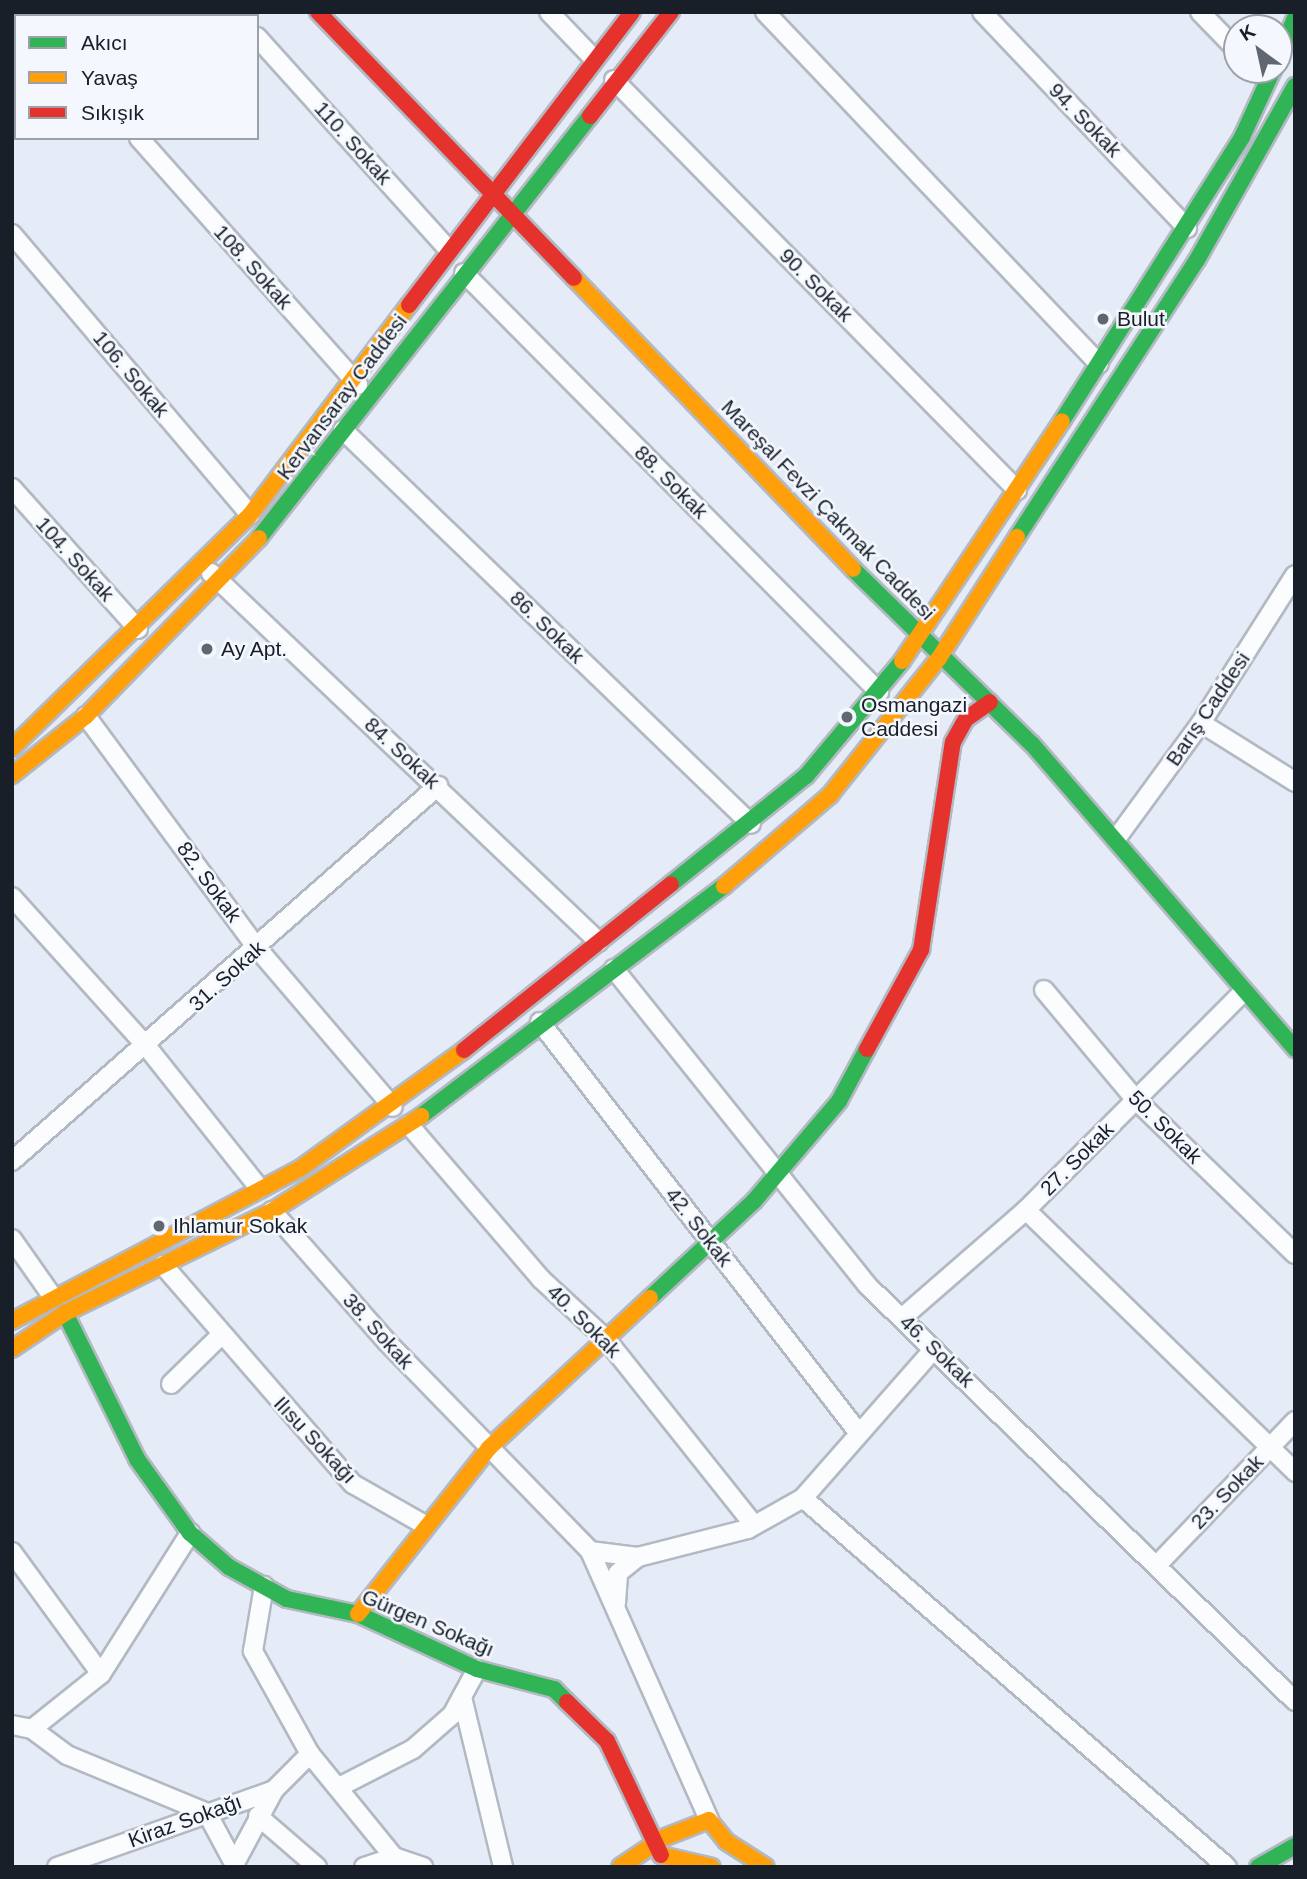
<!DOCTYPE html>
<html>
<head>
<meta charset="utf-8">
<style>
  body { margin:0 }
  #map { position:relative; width:1307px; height:1879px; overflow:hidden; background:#e6ecf7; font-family:Helvetica,sans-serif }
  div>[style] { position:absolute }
  .roads { filter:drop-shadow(2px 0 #b3b9c3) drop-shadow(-2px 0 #b3b9c3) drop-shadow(0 2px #b3b9c3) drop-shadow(0 -2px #b3b9c3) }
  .street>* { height:18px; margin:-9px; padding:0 9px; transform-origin:9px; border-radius:9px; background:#fbfcfe }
  .fast>* { height:16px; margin:-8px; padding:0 8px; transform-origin:8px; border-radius:8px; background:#30b455 }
  .slow>* { height:16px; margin:-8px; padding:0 8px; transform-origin:8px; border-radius:8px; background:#ff9f0a }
  .jam>* { height:16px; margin:-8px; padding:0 8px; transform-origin:8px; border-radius:8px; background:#e5322d }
  .dots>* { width:19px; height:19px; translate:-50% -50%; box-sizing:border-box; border:4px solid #f4f8fe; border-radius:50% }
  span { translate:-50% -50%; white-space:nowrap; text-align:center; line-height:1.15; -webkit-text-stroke:5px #f4f8fe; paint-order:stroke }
  .street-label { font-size:21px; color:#181f29 }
  .poi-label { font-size:21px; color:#181f29 }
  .left { translate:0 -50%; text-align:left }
  .frame { position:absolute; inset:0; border:14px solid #181f29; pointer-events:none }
  .legend { position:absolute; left:14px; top:14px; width:245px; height:126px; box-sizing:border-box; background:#f4f8fe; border:2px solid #9ca1a9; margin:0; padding:9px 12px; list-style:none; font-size:21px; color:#181f29 }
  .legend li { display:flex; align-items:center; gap:14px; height:35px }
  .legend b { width:35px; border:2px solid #9ca1a9 }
  .north { position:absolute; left:1223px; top:14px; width:70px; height:70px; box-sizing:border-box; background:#f4f8fe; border:2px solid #9ca1a9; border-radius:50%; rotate:327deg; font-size:19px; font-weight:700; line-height:28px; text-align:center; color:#181f29 }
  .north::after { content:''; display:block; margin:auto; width:24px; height:32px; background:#606771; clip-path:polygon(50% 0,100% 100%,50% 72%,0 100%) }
</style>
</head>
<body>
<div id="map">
  <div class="roads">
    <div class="street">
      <i style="left:235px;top:12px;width:5px;rotate:53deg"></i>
      <i style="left:549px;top:12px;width:65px;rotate:46.2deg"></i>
      <i style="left:765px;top:12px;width:485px;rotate:46.5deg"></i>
      <i style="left:982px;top:12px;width:298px;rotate:46.5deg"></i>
      <i style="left:1200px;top:12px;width:53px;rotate:45.8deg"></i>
      <i style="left:12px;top:24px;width:7px;rotate:56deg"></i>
      <i style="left:257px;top:37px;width:285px;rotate:48deg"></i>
      <i style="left:614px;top:80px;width:575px;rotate:45.49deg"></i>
      <i style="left:139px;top:138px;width:330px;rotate:48.4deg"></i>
      <i style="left:12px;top:234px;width:368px;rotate:49.7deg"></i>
      <i style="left:464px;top:273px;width:590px;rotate:45.27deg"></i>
      <i style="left:343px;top:430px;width:567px;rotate:44deg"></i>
      <i style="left:12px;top:488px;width:189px;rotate:48.2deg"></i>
      <i style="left:211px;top:573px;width:535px;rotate:43.56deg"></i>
      <i style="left:86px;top:716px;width:288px;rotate:53.6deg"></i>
      <i style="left:257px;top:948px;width:209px;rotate:49.5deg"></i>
      <i style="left:1201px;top:723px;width:111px;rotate:32.1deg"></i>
      <i style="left:1116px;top:839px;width:144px;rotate:-53.8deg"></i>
      <i style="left:1201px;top:723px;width:175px;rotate:-57.6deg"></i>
      <i style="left:12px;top:897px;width:202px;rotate:48deg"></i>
      <i style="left:147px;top:1047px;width:181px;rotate:51.5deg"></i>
      <i style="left:614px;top:969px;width:405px;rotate:51.3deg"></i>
      <i style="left:867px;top:1285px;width:597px;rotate:44.19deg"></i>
      <i style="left:1044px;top:990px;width:143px;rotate:50.1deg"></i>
      <i style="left:1136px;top:1100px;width:221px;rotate:44.1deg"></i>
      <i style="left:540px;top:1022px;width:519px;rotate:52.2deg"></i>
      <i style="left:409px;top:1125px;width:203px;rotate:49.4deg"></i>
      <i style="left:541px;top:1279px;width:88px;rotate:42.7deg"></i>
      <i style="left:606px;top:1339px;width:236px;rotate:51.5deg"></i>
      <i style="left:12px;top:1161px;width:568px;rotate:-41.36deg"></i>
      <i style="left:1026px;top:1210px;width:376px;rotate:44.2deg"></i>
      <i style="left:272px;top:1211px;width:174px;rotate:48.7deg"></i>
      <i style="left:387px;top:1342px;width:291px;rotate:45.8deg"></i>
      <i style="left:590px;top:1551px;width:48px;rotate:7.1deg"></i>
      <i style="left:638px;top:1557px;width:114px;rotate:-14.3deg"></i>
      <i style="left:748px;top:1529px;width:63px;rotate:-29.4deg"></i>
      <i style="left:803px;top:1498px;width:562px;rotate:41.03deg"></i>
      <i style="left:12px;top:1239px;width:70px;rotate:54.9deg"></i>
      <i style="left:163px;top:1265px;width:290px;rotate:49.1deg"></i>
      <i style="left:353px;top:1484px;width:83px;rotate:29.7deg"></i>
      <i style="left:903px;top:1317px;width:163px;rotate:-41deg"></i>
      <i style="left:1026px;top:1210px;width:308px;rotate:-45.1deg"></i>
      <i style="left:171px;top:1384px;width:69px;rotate:-44.4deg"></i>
      <i style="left:803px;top:1498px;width:198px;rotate:-48.7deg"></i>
      <i style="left:590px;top:1551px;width:294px;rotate:66.1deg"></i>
      <i style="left:12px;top:1552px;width:151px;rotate:53.9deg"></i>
      <i style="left:1159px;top:1563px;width:197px;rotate:-46.2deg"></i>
      <i style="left:616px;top:1603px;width:30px;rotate:-86deg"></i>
      <i style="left:618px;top:1573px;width:26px;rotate:-39deg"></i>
      <i style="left:462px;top:1697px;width:175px;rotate:76.4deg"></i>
      <i style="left:12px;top:1725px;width:20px;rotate:11deg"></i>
      <i style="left:32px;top:1729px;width:44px;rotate:36.6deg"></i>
      <i style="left:67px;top:1755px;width:152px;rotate:22.5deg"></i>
      <i style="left:32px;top:1729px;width:88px;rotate:-38.6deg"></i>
      <i style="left:101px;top:1674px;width:167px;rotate:-57.7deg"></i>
      <i style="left:310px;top:1754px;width:133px;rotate:50.8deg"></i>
      <i style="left:341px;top:1786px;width:81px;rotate:-27.2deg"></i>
      <i style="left:413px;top:1749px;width:52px;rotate:-41.1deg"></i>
      <i style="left:452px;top:1715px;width:52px;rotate:-61.5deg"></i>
      <i style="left:207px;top:1813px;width:61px;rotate:61.8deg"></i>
      <i style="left:258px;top:1816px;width:78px;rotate:40.8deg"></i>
      <i style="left:236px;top:1861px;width:81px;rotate:-61.8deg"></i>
      <i style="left:274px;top:1790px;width:51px;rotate:-45deg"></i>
      <i style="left:310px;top:1754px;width:118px;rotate:-119deg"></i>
      <i style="left:253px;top:1651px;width:66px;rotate:-80.4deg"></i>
      <i style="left:57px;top:1867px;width:230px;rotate:-19.5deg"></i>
      <i style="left:364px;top:1867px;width:32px;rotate:-18deg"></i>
      <i style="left:394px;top:1857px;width:31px;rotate:19deg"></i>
    </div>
    <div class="fast">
      <i style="left:1279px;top:56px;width:41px;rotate:-67.2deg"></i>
      <i style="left:12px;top:61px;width:4px;rotate:-27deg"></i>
      <i style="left:12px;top:87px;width:4px;rotate:-27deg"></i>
      <i style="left:1197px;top:260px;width:200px;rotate:-60.6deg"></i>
      <i style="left:1062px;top:421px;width:336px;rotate:-57.6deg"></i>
      <i style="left:1242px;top:137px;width:74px;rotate:-65.2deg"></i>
      <i style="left:1017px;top:537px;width:330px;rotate:-57deg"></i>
      <i style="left:259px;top:538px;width:536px;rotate:-51.89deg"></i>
      <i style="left:853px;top:569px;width:250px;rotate:44.4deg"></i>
      <i style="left:1032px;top:744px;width:403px;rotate:49.2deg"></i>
      <i style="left:671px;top:884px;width:173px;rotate:-38.7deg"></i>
      <i style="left:806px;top:776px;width:150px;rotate:-50.1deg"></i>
      <i style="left:421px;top:1116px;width:380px;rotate:-37.2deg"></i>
      <i style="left:650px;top:1298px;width:142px;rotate:-43deg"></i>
      <i style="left:754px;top:1201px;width:131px;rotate:-49.6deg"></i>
      <i style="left:839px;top:1101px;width:59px;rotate:-61.7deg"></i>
      <i style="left:65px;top:1313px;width:163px;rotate:63.7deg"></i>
      <i style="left:137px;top:1459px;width:91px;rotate:54.4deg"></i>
      <i style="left:190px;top:1533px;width:52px;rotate:41.1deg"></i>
      <i style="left:229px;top:1567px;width:66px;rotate:28.9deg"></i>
      <i style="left:287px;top:1599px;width:73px;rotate:11.9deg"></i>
      <i style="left:358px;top:1614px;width:131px;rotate:24.8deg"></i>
      <i style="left:477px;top:1669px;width:80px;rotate:14.6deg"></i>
      <i style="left:554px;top:1689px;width:18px;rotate:45deg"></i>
      <i style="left:1258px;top:1867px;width:43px;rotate:-29.6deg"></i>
    </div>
    <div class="slow">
      <i style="left:84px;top:16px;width:6px;rotate:-39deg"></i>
      <i style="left:574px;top:278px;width:403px;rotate:46.2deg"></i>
      <i style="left:902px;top:661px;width:288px;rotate:-56.3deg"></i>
      <i style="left:12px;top:748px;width:333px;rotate:-44.4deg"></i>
      <i style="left:250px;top:515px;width:263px;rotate:-52.9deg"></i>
      <i style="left:12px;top:775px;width:95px;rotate:-38.6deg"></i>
      <i style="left:86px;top:716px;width:248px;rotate:-45.8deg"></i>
      <i style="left:724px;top:886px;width:140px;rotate:-40.6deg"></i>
      <i style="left:830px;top:795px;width:175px;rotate:-51.5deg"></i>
      <i style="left:939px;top:658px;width:144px;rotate:-57.2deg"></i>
      <i style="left:12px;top:1321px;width:327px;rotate:-27.9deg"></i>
      <i style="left:301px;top:1168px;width:201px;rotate:-35.9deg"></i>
      <i style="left:12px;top:1349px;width:64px;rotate:-34.2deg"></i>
      <i style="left:65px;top:1313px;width:231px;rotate:-26.2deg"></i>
      <i style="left:272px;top:1211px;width:177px;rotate:-32.5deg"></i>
      <i style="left:358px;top:1614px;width:211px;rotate:-51.7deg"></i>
      <i style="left:489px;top:1448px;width:220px;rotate:-43deg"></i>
      <i style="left:709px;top:1820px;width:28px;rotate:51deg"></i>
      <i style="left:727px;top:1842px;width:46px;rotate:32.7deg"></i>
      <i style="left:661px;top:1855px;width:52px;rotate:13.2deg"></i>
      <i style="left:620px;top:1867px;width:52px;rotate:-34deg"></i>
      <i style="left:663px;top:1838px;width:49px;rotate:-21.4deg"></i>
    </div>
    <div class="jam">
      <i style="left:318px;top:12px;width:369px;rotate:46.1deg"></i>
      <i style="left:119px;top:16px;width:6px;rotate:-39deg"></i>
      <i style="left:590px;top:116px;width:132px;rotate:-52.1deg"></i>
      <i style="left:409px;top:305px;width:368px;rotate:-52.7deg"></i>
      <i style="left:867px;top:1049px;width:113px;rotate:-61.4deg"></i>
      <i style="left:921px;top:950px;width:210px;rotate:-81.3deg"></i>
      <i style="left:953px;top:742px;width:26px;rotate:-61deg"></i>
      <i style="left:966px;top:719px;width:29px;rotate:-35deg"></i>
      <i style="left:464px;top:1050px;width:265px;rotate:-38.7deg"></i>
      <i style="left:567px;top:1702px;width:56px;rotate:44.3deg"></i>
      <i style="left:607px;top:1741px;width:126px;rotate:64.7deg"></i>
    </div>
  </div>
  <div class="dots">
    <i style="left:1103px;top:319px;background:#606771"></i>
    <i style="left:207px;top:649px;background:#606771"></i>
    <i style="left:847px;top:717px;background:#606771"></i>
    <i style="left:159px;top:1226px;background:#606771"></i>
  </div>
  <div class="street-label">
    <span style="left:1085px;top:120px;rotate:46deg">94. Sokak</span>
    <span style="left:353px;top:143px;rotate:48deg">110. Sokak</span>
    <span style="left:253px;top:267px;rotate:48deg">108. Sokak</span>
    <span style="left:816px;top:285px;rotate:45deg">90. Sokak</span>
    <span style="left:131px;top:374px;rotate:50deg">106. Sokak</span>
    <span style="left:342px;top:397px;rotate:-53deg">Kervansaray Caddesi</span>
    <span style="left:671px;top:482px;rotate:45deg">88. Sokak</span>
    <span style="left:828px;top:510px;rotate:46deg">Mareşal Fevzi Çakmak Caddesi</span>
    <span style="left:75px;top:559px;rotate:48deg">104. Sokak</span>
    <span style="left:547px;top:627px;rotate:44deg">86. Sokak</span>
    <span style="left:1208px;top:709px;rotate:-56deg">Barış Caddesi</span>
    <span style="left:402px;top:753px;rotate:43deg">84. Sokak</span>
    <span style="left:209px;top:882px;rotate:54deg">82. Sokak</span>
    <span style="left:227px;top:976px;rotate:-42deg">31. Sokak</span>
    <span style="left:1165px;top:1127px;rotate:45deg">50. Sokak</span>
    <span style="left:1077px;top:1159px;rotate:-45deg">27. Sokak</span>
    <span style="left:699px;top:1227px;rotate:52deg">42. Sokak</span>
    <span style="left:584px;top:1321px;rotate:45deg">40. Sokak</span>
    <span style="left:378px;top:1331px;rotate:48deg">38. Sokak</span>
    <span style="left:937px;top:1351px;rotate:44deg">46. Sokak</span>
    <span style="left:315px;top:1440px;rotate:47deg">Ilısu Sokağı</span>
    <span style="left:1227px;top:1492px;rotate:-46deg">23. Sokak</span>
    <span style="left:428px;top:1623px;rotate:23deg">Gürgen Sokağı</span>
    <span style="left:185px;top:1821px;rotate:-20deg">Kiraz Sokağı</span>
  </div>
  <div class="poi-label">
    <span class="left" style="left:1117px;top:319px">Bulut</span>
    <span class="left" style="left:221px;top:649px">Ay Apt.</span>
    <span class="left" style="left:861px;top:717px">Osmangazi<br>Caddesi</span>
    <span class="left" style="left:173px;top:1226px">Ihlamur Sokak</span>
  </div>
  <div class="frame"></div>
  <ul class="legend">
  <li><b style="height:9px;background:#30b455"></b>Akıcı</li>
  <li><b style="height:9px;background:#ff9f0a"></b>Yavaş</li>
  <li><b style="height:9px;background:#e5322d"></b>Sıkışık</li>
  </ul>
  <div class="north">K</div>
</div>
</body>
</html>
